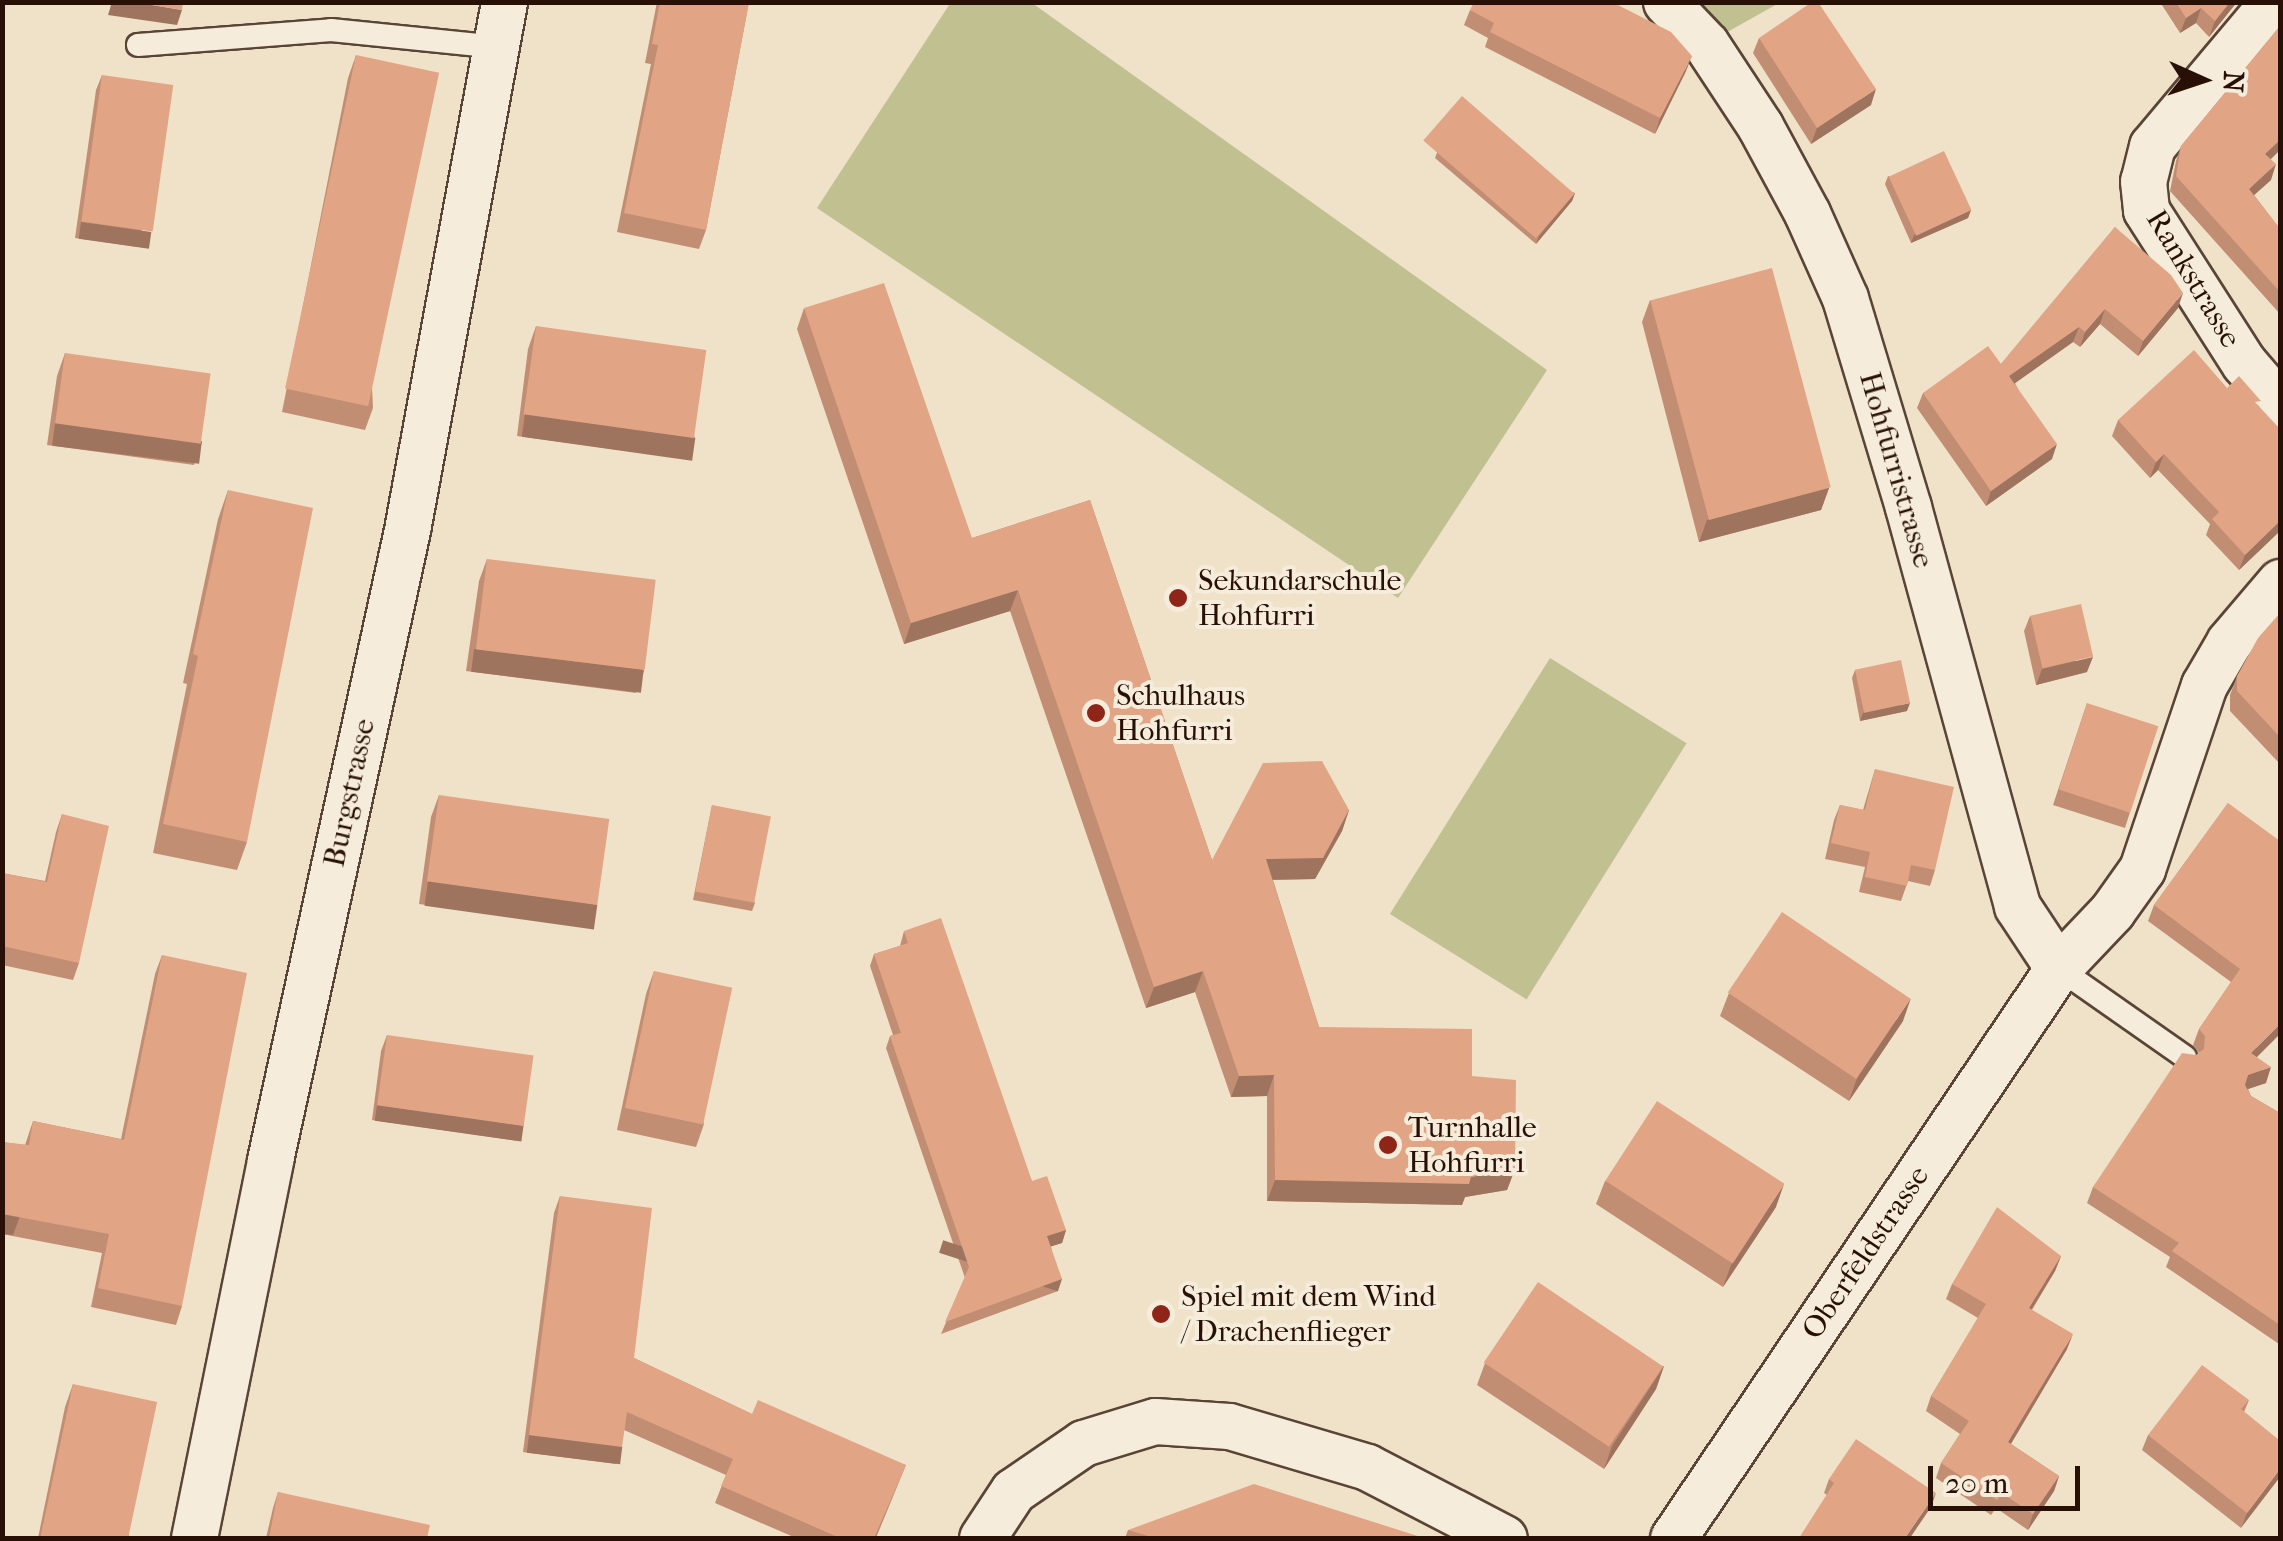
<!DOCTYPE html>
<html>
<head>
<meta charset="utf-8">
<style>
  body { margin:0 }
  #map { position:relative; width:2283px; height:1541px; overflow:hidden; background:#efe2c8; font-family:"IM FELL French Canon",serif }
  div>[style] { position:absolute }
  .green>* { inset:0; background:#c1c090; transform-origin:0 0 }
  .roads { filter:drop-shadow(2px 0 #5a4436) drop-shadow(-2px 0 #5a4436) drop-shadow(0 2px #5a4436) drop-shadow(0 -2px #5a4436) }
  .service>* { height:22px; margin:-11px; padding:0 11px; transform-origin:11px; border-radius:11px; background:#f5ecdb }
  .minor>* { height:45px; margin:-22.5px; padding:0 22.5px; transform-origin:22.5px; border-radius:22.5px; background:#f5ecdb }
  .wall>* { inset:0; background:#c28e73 }
  .shaded-wall>* { inset:0; background:#9e745e; transform-origin:0 0 }
  .building>* { inset:0; background:#e1a586; transform-origin:0 0 }
  .dots>* { width:28px; height:28px; translate:-50% -50%; box-sizing:border-box; border:5px solid #f5ecdb; border-radius:50% }
  span { translate:-50% -50%; white-space:nowrap; text-align:center; line-height:1.15; -webkit-text-stroke:8px #f5ecdb; paint-order:stroke }
  .street-label { font-size:30px; color:#291006 }
  .poi-label { font-size:30px; color:#291006 }
  .left { translate:0 -50%; text-align:left }
  .frame { position:absolute; inset:0; border:5px solid #291006; pointer-events:none }
  .north { position:absolute; left:2153px; top:30px; width:100px; height:100px; -webkit-text-stroke:8px #f5ecdb; paint-order:stroke; rotate:93deg; font-size:28px; font-weight:700; line-height:40px; text-align:center; color:#291006 }
  .north::after { content:''; display:block; margin:auto; width:35px; height:45px; background:#291006; clip-path:polygon(50% 0,100% 100%,50% 72%,0 100%) }
  .scale { position:absolute; left:1928px; top:1466px; width:152px; height:45px; box-sizing:border-box; border:5px solid #291006; border-top:0; padding-left:12px; font-size:30px; line-height:35px; white-space:nowrap; color:#291006; -webkit-text-stroke:8px #f5ecdb; paint-order:stroke }
</style>
</head>
<body>
<div id="map">
  <div class="green">
    <i style="clip-path:polygon(951px 2px,1032px 3px,1547px 370px,1398px 598px,817px 208px)"></i>
    <i style="clip-path:polygon(1660px 3px,1779px 3px,1706px 44px)"></i>
    <i style="left:1550px;top:658px;width:161px;height:302px;rotate:32deg"></i>
  </div>
  <div class="roads">
    <div class="service">
      <i style="left:138px;top:45px;width:194px;rotate:-4.4deg"></i>
      <i style="left:331px;top:30px;width:168px;rotate:5.8deg"></i>
      <i style="left:2058px;top:968px;width:155px;rotate:35deg"></i>
    </div>
    <div class="minor">
      <i style="left:1666px;top:2px;width:58px;rotate:46.4deg"></i>
      <i style="left:1706px;top:44px;width:98px;rotate:56.6deg"></i>
      <i style="left:1760px;top:126px;width:99px;rotate:61.6deg"></i>
      <i style="left:1807px;top:213px;width:93px;rotate:65.9deg"></i>
      <i style="left:1845px;top:298px;width:218px;rotate:73.2deg"></i>
      <i style="left:1908px;top:507px;width:414px;rotate:74.7deg"></i>
      <i style="left:2017px;top:906px;width:74px;rotate:56.5deg"></i>
      <i style="left:2273px;top:2px;width:188px;rotate:130deg"></i>
      <i style="left:2152px;top:146px;width:36px;rotate:104deg"></i>
      <i style="left:2143px;top:181px;width:29px;rotate:84deg"></i>
      <i style="left:2146px;top:210px;width:182px;rotate:57.4deg"></i>
      <i style="left:2244px;top:363px;width:55px;rotate:49.4deg"></i>
      <i style="left:194px;top:1538px;width:386px;rotate:-78.6deg"></i>
      <i style="left:270px;top:1160px;width:645px;rotate:-77.73deg"></i>
      <i style="left:407px;top:530px;width:537px;rotate:-79.59deg"></i>
      <i style="left:982px;top:1538px;width:56px;rotate:-56.6deg"></i>
      <i style="left:1013px;top:1491px;width:85px;rotate:-34.4deg"></i>
      <i style="left:1083px;top:1443px;width:75px;rotate:-17deg"></i>
      <i style="left:1155px;top:1421px;width:74px;rotate:3.9deg"></i>
      <i style="left:1229px;top:1426px;width:144px;rotate:16.5deg"></i>
      <i style="left:1367px;top:1467px;width:154px;rotate:27.4deg"></i>
      <i style="left:1673px;top:1538px;width:688px;rotate:-55.96deg"></i>
      <i style="left:2058px;top:968px;width:79px;rotate:-46.5deg"></i>
      <i style="left:2112px;top:911px;width:52px;rotate:-54.5deg"></i>
      <i style="left:2142px;top:869px;width:194px;rotate:-71.4deg"></i>
      <i style="left:2204px;top:685px;width:50px;rotate:-59.8deg"></i>
      <i style="left:2229px;top:642px;width:79px;rotate:-49.6deg"></i>
    </div>
  </div>
  <div class="wall">
    <i style="clip-path:polygon(657px 2px,749px 2px,706px 230px,699px 249px,617px 232px,651px 64px,645px 63px)"></i>
    <i style="clip-path:polygon(2160px 2px,2237px 2px,2209px 37px,2196px 23px,2180px 33px)"></i>
    <i style="clip-path:polygon(1470px 10px,1686px 71px,1655px 134px,1485px 47px,1488px 38px,1464px 25px)"></i>
    <i style="clip-path:polygon(2280px 26px,2280px 150px,2271px 159px,2271px 180px,2254px 195px,2280px 229px,2280px 314px,2170px 191px,2176px 161px,2181px 146px)"></i>
    <i style="clip-path:polygon(1759px 38px,1871px 105px,1811px 144px,1753px 53px)"></i>
    <i style="clip-path:polygon(356px 55px,373px 408px,365px 430px,282px 412px,348px 78px)"></i>
    <i style="clip-path:polygon(102px 75px,146px 248px,75px 238px,96px 90px)"></i>
    <i style="clip-path:polygon(1438px 150px,1575px 193px,1572px 201px,1536px 244px,1435px 158px)"></i>
    <i style="clip-path:polygon(1888px 176px,1971px 210px,1968px 218px,1911px 243px,1885px 184px)"></i>
    <i style="clip-path:polygon(2115px 227px,2178px 308px,2138px 356px,2100px 324px,2080px 347px,2073px 342px,2015px 383px,2052px 459px,1986px 506px,1917px 408px,1923px 393px,2001px 364px)"></i>
    <i style="clip-path:polygon(1650px 300px,1829px 488px,1821px 510px,1699px 542px,1642px 322px)"></i>
    <i style="clip-path:polygon(804px 308px,972px 538px,1090px 500px,1212px 860px,1349px 810px,1342px 831px,1315px 879px,1273px 880px,1319px 1027px,1472px 1076px,1515px 1169px,1507px 1190px,1465px 1197px,1462px 1205px,1267px 1201px,1267px 1096px,1231px 1097px,1195px 992px,1146px 1008px,1010px 611px,904px 644px,797px 329px)"></i>
    <i style="clip-path:polygon(536px 326px,695px 437px,686px 459px,517px 436px,528px 349px)"></i>
    <i style="clip-path:polygon(65px 353px,202px 442px,194px 465px,47px 445px,57px 376px)"></i>
    <i style="clip-path:polygon(2227px 388px,2259px 406px,2280px 531px,2239px 570px,2206px 535px,2210px 524px,2158px 470px,2150px 478px,2112px 436px,2118px 420px)"></i>
    <i style="clip-path:polygon(228px 490px,247px 842px,237px 870px,153px 853px,187px 684px,183px 683px,218px 519px)"></i>
    <i style="clip-path:polygon(487px 559px,644px 671px,636px 693px,466px 671px,479px 581px)"></i>
    <i style="clip-path:polygon(2280px 613px,2280px 764px,2230px 711px,2230px 695px,2237px 676px)"></i>
    <i style="clip-path:polygon(2030px 616px,2087px 672px,2036px 685px,2024px 631px)"></i>
    <i style="clip-path:polygon(1855px 670px,1907px 711px,1860px 721px,1852px 678px)"></i>
    <i style="clip-path:polygon(2087px 703px,2130px 812px,2125px 828px,2053px 805px)"></i>
    <i style="clip-path:polygon(1875px 769px,1935px 870px,1930px 886px,1908px 881px,1901px 901px,1859px 892px,1865px 867px,1825px 859px,1834px 820px,1840px 805px,1863px 810px)"></i>
    <i style="clip-path:polygon(439px 795px,597px 905px,588px 927px,419px 904px,431px 817px)"></i>
    <i style="clip-path:polygon(2228px 803px,2257px 1058px,2266px 1083px,2248px 1089px,2251px 1096px,2280px 1113px,2280px 1342px,2279px 1344px,2166px 1267px,2170px 1257px,2087px 1203px,2093px 1187px,2199px 1053px,2193px 1045px,2199px 1029px,2231px 982px,2148px 921px,2154px 905px)"></i>
    <i style="clip-path:polygon(712px 805px,755px 903px,752px 911px,693px 900px)"></i>
    <i style="clip-path:polygon(62px 814px,79px 963px,73px 980px,2px 965px,2px 873px,45px 881px,56px 832px)"></i>
    <i style="clip-path:polygon(904px 931px,1032px 1181px,1066px 1230px,1062px 1243px,1051px 1246px,1058px 1291px,941px 1334px,965px 1278px,886px 1048px,890px 1036px,893px 1035px,870px 966px,874px 954px,900px 946px)"></i>
    <i style="clip-path:polygon(162px 955px,182px 1306px,176px 1325px,91px 1307px,102px 1253px,2px 1234px,2px 1142px,25px 1145px,33px 1121px,121px 1139px,155px 974px)"></i>
    <i style="clip-path:polygon(654px 971px,704px 1124px,696px 1147px,617px 1130px,646px 994px)"></i>
    <i style="clip-path:polygon(1729px 993px,1903px 1021px,1849px 1101px,1720px 1016px)"></i>
    <i style="clip-path:polygon(387px 1035px,519px 1141px,372px 1120px,381px 1051px)"></i>
    <i style="clip-path:polygon(1605px 1181px,1776px 1207px,1723px 1287px,1596px 1204px)"></i>
    <i style="clip-path:polygon(560px 1196px,634px 1358px,752px 1414px,906px 1465px,876px 1538px,796px 1538px,715px 1503px,726px 1475px,624px 1430px,616px 1464px,523px 1452px,554px 1213px)"></i>
    <i style="clip-path:polygon(2061px 1256px,2055px 1271px,2032px 1310px,2067px 1349px,2011px 1444px,2059px 1476px,2054px 1491px,2028px 1530px,1996px 1508px,1991px 1515px,1936px 1478px,1941px 1463px,1960px 1434px,1926px 1411px,1931px 1396px,1978px 1318px,1946px 1299px,1952px 1284px)"></i>
    <i style="clip-path:polygon(1485px 1363px,1664px 1366px,1656px 1389px,1604px 1469px,1477px 1385px)"></i>
    <i style="clip-path:polygon(73px 1384px,130px 1538px,38px 1538px,65px 1407px)"></i>
    <i style="clip-path:polygon(2249px 1400px,2244px 1412px,2280px 1441px,2241px 1528px,2142px 1450px,2148px 1435px)"></i>
    <i style="clip-path:polygon(1829px 1479px,1931px 1507px,1827px 1495px,1824px 1493px)"></i>
    <i style="clip-path:polygon(278px 1492px,427px 1538px,266px 1538px,273px 1508px)"></i>
    <i style="clip-path:polygon(1128px 1530px,1424px 1538px,1125px 1538px)"></i>
  </div>
  <div class="shaded-wall">
    <i style="clip-path:polygon(112px 2px,134px 2px,182px 10px,177px 25px,108px 15px)"></i>
    <i style="clip-path:polygon(2230px 2px,2237px 2px,2209px 37px,2215px 21px)"></i>
    <i style="clip-path:polygon(2201px 8px,2196px 23px,2180px 33px,2186px 18px)"></i>
    <i style="clip-path:polygon(1692px 56px,1686px 71px,1655px 134px,1660px 118px)"></i>
    <i style="clip-path:polygon(1876px 89px,1871px 105px,1811px 144px,1817px 128px)"></i>
    <i style="clip-path:polygon(2280px 140px,2280px 150px,2260px 169px,2265px 154px)"></i>
    <i style="clip-path:polygon(2276px 164px,2271px 180px,2244px 204px,2249px 189px)"></i>
    <i style="clip-path:polygon(1575px 193px,1572px 201px,1536px 244px,1539px 236px)"></i>
    <i style="clip-path:polygon(1971px 210px,1968px 218px,1911px 243px,1914px 235px)"></i>
    <i style="left:81px;top:222px;width:71px;height:17px;rotate:8deg"></i>
    <i style="clip-path:polygon(2183px 293px,2178px 308px,2138px 356px,2143px 341px)"></i>
    <i style="clip-path:polygon(2105px 309px,2100px 324px,2080px 347px,2085px 332px)"></i>
    <i style="clip-path:polygon(2079px 327px,2073px 342px,2004px 391px,2009px 376px)"></i>
    <i style="left:525px;top:414px;width:172px;height:23px;rotate:8deg"></i>
    <i style="left:55px;top:423px;width:148px;height:23px;rotate:7deg"></i>
    <i style="clip-path:polygon(2057px 444px,2052px 459px,1986px 506px,1991px 491px)"></i>
    <i style="clip-path:polygon(2164px 454px,2158px 470px,2150px 478px,2156px 462px)"></i>
    <i style="clip-path:polygon(1829px 488px,1821px 510px,1699px 542px,1707px 520px)"></i>
    <i style="clip-path:polygon(2280px 521px,2280px 531px,2239px 570px,2245px 555px)"></i>
    <i style="clip-path:polygon(1018px 590px,1010px 611px,904px 644px,911px 623px)"></i>
    <i style="left:474px;top:649px;width:171px;height:23px;rotate:7deg"></i>
    <i style="clip-path:polygon(2093px 657px,2087px 672px,2036px 685px,2042px 669px)"></i>
    <i style="clip-path:polygon(1910px 703px,1907px 711px,1860px 721px,1863px 713px)"></i>
    <i style="clip-path:polygon(1349px 810px,1342px 831px,1315px 879px,1259px 880px,1266px 859px)"></i>
    <i style="left:428px;top:881px;width:171px;height:25px;rotate:8deg"></i>
    <i style="clip-path:polygon(1203px 971px,1195px 992px,1146px 1008px,1154px 987px)"></i>
    <i style="clip-path:polygon(1911px 998px,1903px 1021px,1849px 1101px,1857px 1078px)"></i>
    <i style="clip-path:polygon(2280px 1024px,2280px 1034px,2245px 1069px,2251px 1053px)"></i>
    <i style="clip-path:polygon(2271px 1067px,2266px 1083px,2242px 1091px,2248px 1075px)"></i>
    <i style="clip-path:polygon(1274px 1075px,1267px 1096px,1231px 1097px,1239px 1076px)"></i>
    <i style="left:377px;top:1105px;width:148px;height:16px;rotate:8deg"></i>
    <i style="clip-path:polygon(1515px 1169px,1507px 1190px,1465px 1197px,1462px 1205px,1267px 1201px,1275px 1180px,1471px 1177px)"></i>
    <i style="clip-path:polygon(1784px 1184px,1776px 1207px,1723px 1287px,1731px 1265px)"></i>
    <i style="clip-path:polygon(2px 1214px,20px 1216px,13px 1235px,2px 1234px)"></i>
    <i style="clip-path:polygon(1066px 1230px,1062px 1243px,1043px 1249px,1047px 1236px)"></i>
    <i style="clip-path:polygon(2061px 1256px,2055px 1271px,2023px 1323px,2029px 1308px)"></i>
    <i style="left:1062px;top:1279px;width:13px;height:125px;rotate:108deg"></i>
    <i style="clip-path:polygon(2073px 1334px,2067px 1349px,2003px 1457px,2008px 1442px)"></i>
    <i style="clip-path:polygon(1664px 1366px,1656px 1389px,1604px 1469px,1612px 1446px)"></i>
    <i style="left:529px;top:1435px;width:94px;height:18px;rotate:7deg"></i>
    <i style="clip-path:polygon(2280px 1469px,2280px 1477px,2241px 1528px,2247px 1513px)"></i>
    <i style="clip-path:polygon(2059px 1476px,2054px 1491px,2028px 1530px,2033px 1514px)"></i>
    <i style="clip-path:polygon(1936px 1493px,1931px 1507px,1910px 1538px,1905px 1538px)"></i>
  </div>
  <div class="building">
    <i style="clip-path:polygon(134px 2px,183px 2px,182px 10px)"></i>
    <i style="clip-path:polygon(660px 2px,749px 2px,706px 230px,624px 213px,658px 45px,652px 44px)"></i>
    <i style="clip-path:polygon(1474px 2px,1612px 2px,1671px 32px,1692px 56px,1660px 118px,1490px 32px,1494px 23px,1470px 10px)"></i>
    <i style="clip-path:polygon(1812px 2px,1818px 2px,1876px 89px,1817px 128px,1759px 38px)"></i>
    <i style="clip-path:polygon(2176px 2px,2230px 2px,2215px 21px,2201px 8px,2186px 18px)"></i>
    <i style="clip-path:polygon(2280px 26px,2280px 140px,2265px 154px,2276px 164px,2249px 189px,2280px 229px,2280px 292px,2176px 176px,2181px 146px)"></i>
    <i style="left:356px;top:55px;width:85px;height:341px;rotate:12deg"></i>
    <i style="left:102px;top:75px;width:72px;height:148px;rotate:8deg"></i>
    <i style="left:1462px;top:96px;width:149px;height:59px;rotate:41deg"></i>
    <i style="left:1944px;top:151px;width:65px;height:61px;rotate:65deg"></i>
    <i style="clip-path:polygon(2115px 227px,2171px 275px,2183px 293px,2143px 341px,2105px 309px,2085px 332px,2079px 327px,2009px 376px,2057px 444px,1991px 491px,1923px 393px,1988px 346px,2001px 364px)"></i>
    <i style="left:1772px;top:268px;width:227px;height:126px;rotate:75deg"></i>
    <i style="clip-path:polygon(884px 283px,972px 538px,1090px 500px,1212px 860px,1263px 763px,1322px 761px,1349px 810px,1323px 858px,1266px 859px,1319px 1027px,1472px 1029px,1472px 1076px,1516px 1080px,1515px 1169px,1471px 1177px,1469px 1184px,1275px 1180px,1274px 1075px,1239px 1076px,1203px 971px,1154px 987px,1018px 590px,911px 623px,804px 308px)"></i>
    <i style="left:536px;top:326px;width:172px;height:89px;rotate:8deg"></i>
    <i style="clip-path:polygon(2194px 350px,2227px 388px,2239px 376px,2261px 401px,2255px 402px,2280px 429px,2280px 521px,2245px 555px,2212px 519px,2219px 512px,2164px 454px,2156px 462px,2118px 420px)"></i>
    <i style="left:65px;top:353px;width:147px;height:71px;rotate:8deg"></i>
    <i style="clip-path:polygon(228px 490px,313px 508px,247px 842px,163px 824px,198px 656px,193px 654px)"></i>
    <i style="left:487px;top:559px;width:170px;height:91px;rotate:7deg"></i>
    <i style="left:2081px;top:604px;width:54px;height:52px;rotate:77deg"></i>
    <i style="clip-path:polygon(2280px 613px,2280px 737px,2237px 691px,2237px 676px,2258px 638px)"></i>
    <i style="left:1901px;top:660px;width:44px;height:47px;rotate:78deg"></i>
    <i style="left:2087px;top:703px;width:75px;height:91px;rotate:18deg"></i>
    <i style="clip-path:polygon(1875px 769px,1954px 787px,1935px 870px,1911px 865px,1907px 886px,1865px 877px,1870px 852px,1831px 843px,1840px 805px,1865px 810px)"></i>
    <i style="left:439px;top:795px;width:172px;height:87px;rotate:8deg"></i>
    <i style="clip-path:polygon(2228px 803px,2280px 841px,2280px 1024px,2251px 1053px,2271px 1067px,2248px 1075px,2245px 1085px,2251px 1096px,2280px 1113px,2280px 1325px,2172px 1251px,2179px 1243px,2093px 1187px,2182px 1053px,2196px 1055px,2204px 1049px,2205px 1036px,2199px 1029px,2240px 969px,2154px 905px)"></i>
    <i style="left:712px;top:805px;width:60px;height:88px;rotate:11deg"></i>
    <i style="clip-path:polygon(62px 814px,109px 826px,79px 963px,2px 946px,2px 873px,47px 882px)"></i>
    <i style="left:1782px;top:912px;width:155px;height:97px;rotate:34deg"></i>
    <i style="clip-path:polygon(941px 918px,1032px 1181px,1047px 1176px,1066px 1230px,1047px 1236px,1062px 1279px,945px 1322px,969px 1267px,890px 1036px,901px 1033px,874px 954px,908px 943px,904px 931px)"></i>
    <i style="clip-path:polygon(162px 955px,247px 973px,182px 1306px,98px 1288px,109px 1234px,2px 1214px,2px 1142px,29px 1145px,33px 1121px,124px 1140px)"></i>
    <i style="left:654px;top:971px;width:80px;height:140px;rotate:12deg"></i>
    <i style="left:387px;top:1035px;width:148px;height:71px;rotate:8deg"></i>
    <i style="left:1657px;top:1101px;width:152px;height:95px;rotate:33deg"></i>
    <i style="clip-path:polygon(560px 1196px,652px 1208px,634px 1358px,752px 1414px,758px 1400px,906px 1465px,874px 1538px,840px 1538px,721px 1486px,733px 1459px,627px 1412px,622px 1447px,529px 1435px)"></i>
    <i style="clip-path:polygon(1997px 1207px,2061px 1256px,2029px 1308px,2073px 1334px,2008px 1442px,2059px 1476px,2033px 1514px,2002px 1493px,1997px 1500px,1941px 1463px,1969px 1421px,1931px 1396px,1986px 1304px,1952px 1284px)"></i>
    <i style="left:1538px;top:1282px;width:151px;height:97px;rotate:34deg"></i>
    <i style="clip-path:polygon(2202px 1365px,2249px 1400px,2241px 1409px,2280px 1441px,2280px 1469px,2247px 1513px,2148px 1435px)"></i>
    <i style="left:73px;top:1384px;width:86px;height:157px;rotate:12deg"></i>
    <i style="clip-path:polygon(1856px 1439px,1936px 1493px,1905px 1538px,1799px 1538px,1834px 1483px,1829px 1479px)"></i>
    <i style="clip-path:polygon(1254px 1484px,1424px 1538px,1155px 1538px,1128px 1530px)"></i>
    <i style="clip-path:polygon(278px 1492px,430px 1525px,427px 1538px,269px 1538px)"></i>
  </div>
  <div class="dots">
    <i style="left:1178px;top:598px;background:#8f2418"></i>
    <i style="left:1096px;top:713px;background:#8f2418"></i>
    <i style="left:1388px;top:1145px;background:#8f2418"></i>
    <i style="left:1161px;top:1314px;background:#8f2418"></i>
  </div>
  <div class="street-label">
    <span style="left:2193px;top:279px;rotate:59deg">Rankstrasse</span>
    <span style="left:1896px;top:470px;rotate:74deg">Hohfurristrasse</span>
    <span style="left:350px;top:793px;rotate:-78deg">Burgstrasse</span>
    <span style="left:1866px;top:1253px;rotate:-56deg">Oberfeldstrasse</span>
  </div>
  <div class="poi-label">
    <span class="left" style="left:1198px;top:598px">Sekundarschule<br>Hohfurri</span>
    <span class="left" style="left:1116px;top:713px">Schulhaus<br>Hohfurri</span>
    <span class="left" style="left:1408px;top:1145px">Turnhalle<br>Hohfurri</span>
    <span class="left" style="left:1181px;top:1314px">Spiel mit dem Wind<br>/ Drachenflieger</span>
  </div>
  <div class="frame"></div>
  <div class="north">N</div>
  <div class="scale">20 m</div>
</div>
</body>
</html>
